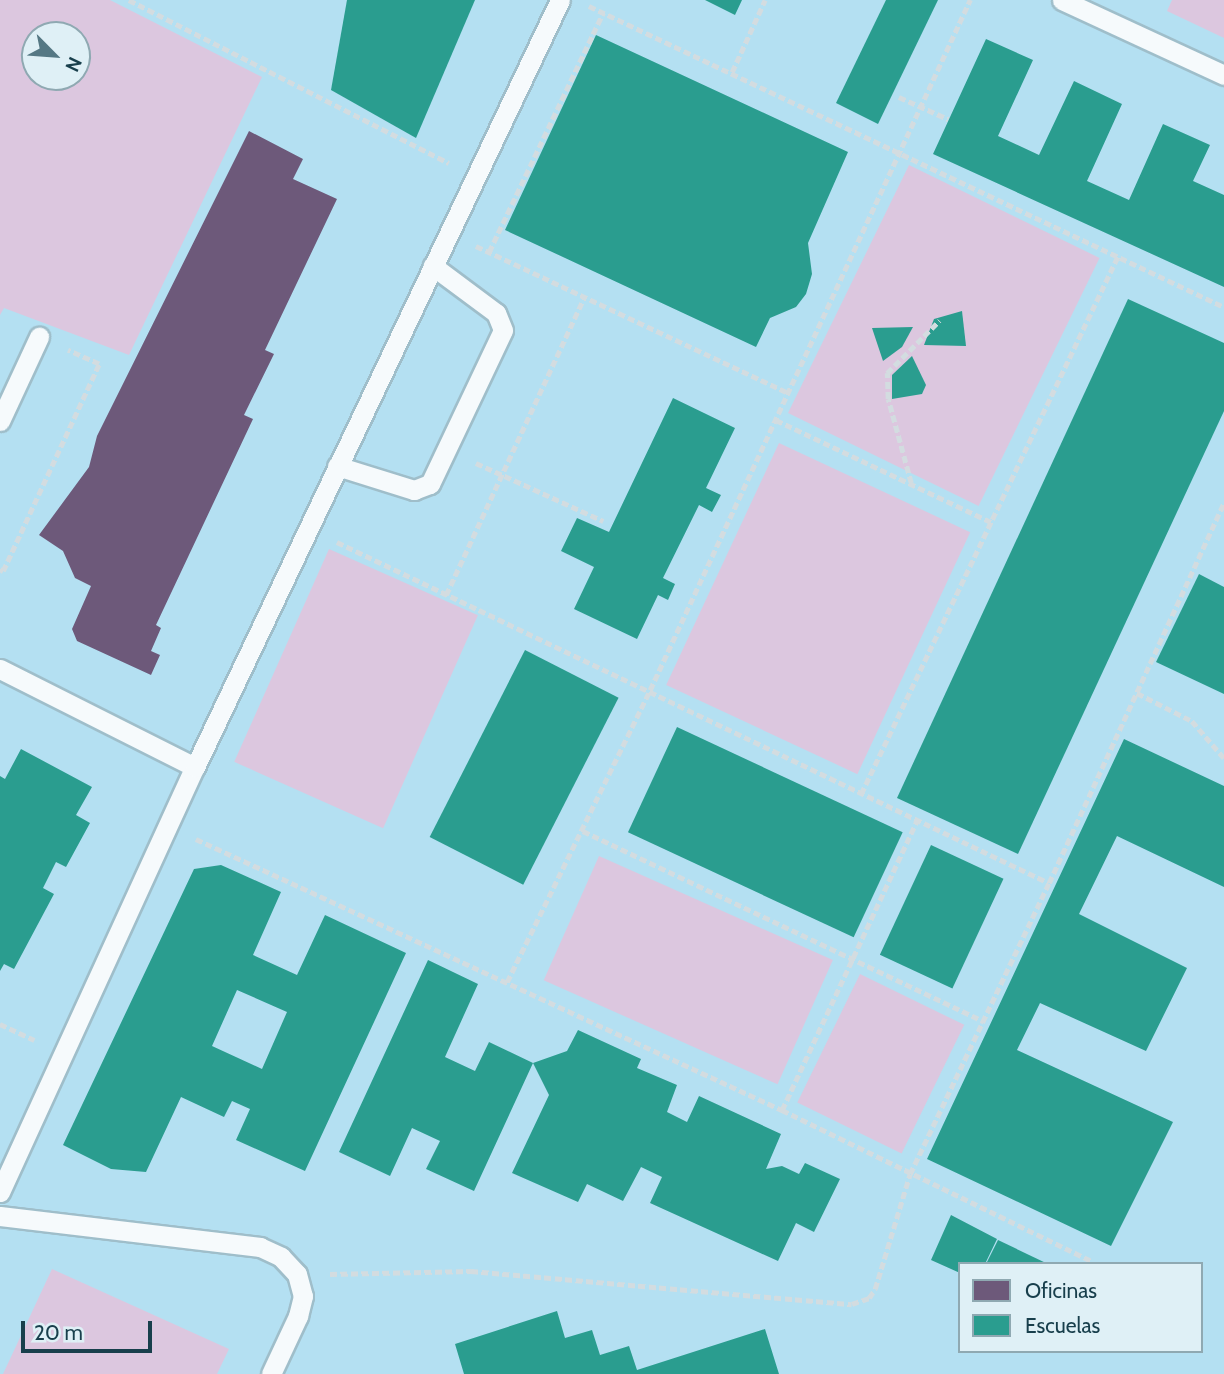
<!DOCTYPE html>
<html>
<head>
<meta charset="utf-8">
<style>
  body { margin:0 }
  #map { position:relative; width:1224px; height:1374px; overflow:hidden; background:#c5e1ec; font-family:Cabin,sans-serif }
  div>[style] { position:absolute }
  .built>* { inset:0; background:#b4e0f2 }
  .green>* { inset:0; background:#dcc7df; transform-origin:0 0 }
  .offices>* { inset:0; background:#6d597a }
  .schools>* { inset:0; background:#2a9d8f; transform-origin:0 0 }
  .path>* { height:4.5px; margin-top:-2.25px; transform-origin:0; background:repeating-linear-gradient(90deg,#d3dce0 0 7px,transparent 0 10.5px) }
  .roads { filter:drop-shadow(2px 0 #9fbeca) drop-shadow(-2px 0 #9fbeca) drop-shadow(0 2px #9fbeca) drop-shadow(0 -2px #9fbeca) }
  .service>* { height:19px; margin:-9.5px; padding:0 9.5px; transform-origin:9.5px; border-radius:9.5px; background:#f6fafc }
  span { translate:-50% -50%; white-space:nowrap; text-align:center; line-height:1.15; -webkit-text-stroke:7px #dff0f6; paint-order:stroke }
  .legend { position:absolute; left:958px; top:1262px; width:245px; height:91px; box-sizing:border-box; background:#dff0f6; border:2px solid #8fa9b2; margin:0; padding:9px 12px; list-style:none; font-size:21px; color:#183f4c }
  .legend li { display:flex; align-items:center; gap:14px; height:35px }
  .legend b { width:35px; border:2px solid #8fa9b2 }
  .north { position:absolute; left:21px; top:21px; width:70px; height:70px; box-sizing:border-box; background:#dff0f6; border:2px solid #8fa9b2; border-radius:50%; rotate:115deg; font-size:19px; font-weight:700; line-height:28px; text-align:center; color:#183f4c }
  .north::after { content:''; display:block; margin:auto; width:24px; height:32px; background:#557884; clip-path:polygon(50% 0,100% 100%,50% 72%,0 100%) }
  .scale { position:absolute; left:21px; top:1321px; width:131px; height:32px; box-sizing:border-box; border:4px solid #183f4c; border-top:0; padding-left:9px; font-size:21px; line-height:24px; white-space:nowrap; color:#183f4c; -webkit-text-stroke:5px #dff0f6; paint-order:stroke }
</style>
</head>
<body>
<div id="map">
  <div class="built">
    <i style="clip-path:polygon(evenodd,0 0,1224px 0,1224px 1374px,0 1374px,0 0,35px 35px,77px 35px,77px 77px,35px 77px,35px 35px,0 0,960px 1264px,1201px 1264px,1201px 1351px,960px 1351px,960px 1264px)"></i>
  </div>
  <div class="green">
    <i style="clip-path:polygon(evenodd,0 0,110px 0,262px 77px,129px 355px,4px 308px,0 315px,0 0,35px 35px,77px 35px,77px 77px,35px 77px,35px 35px)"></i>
    <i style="clip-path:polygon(1172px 0,1224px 0,1224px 38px,1167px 11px)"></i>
    <i style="left:909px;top:165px;width:212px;height:276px;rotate:26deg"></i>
    <i style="left:779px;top:443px;width:211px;height:267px;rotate:25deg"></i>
    <i style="left:329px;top:549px;width:163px;height:233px;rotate:24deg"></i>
    <i style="left:599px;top:856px;width:256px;height:136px;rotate:24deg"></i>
    <i style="left:860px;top:974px;width:116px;height:143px;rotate:26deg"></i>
    <i style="clip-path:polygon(52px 1269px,229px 1349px,217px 1374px,3px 1374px)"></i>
  </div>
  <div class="offices">
    <i style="clip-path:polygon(249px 131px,303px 159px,293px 179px,337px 199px,265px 350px,274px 354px,244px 415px,253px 419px,156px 625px,161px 628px,151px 651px,160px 655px,151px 675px,77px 641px,72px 629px,91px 586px,75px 578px,63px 551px,39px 535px,89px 467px,97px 436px)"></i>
  </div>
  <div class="schools">
    <i style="clip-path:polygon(347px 0,475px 0,416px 138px,331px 90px)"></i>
    <i style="clip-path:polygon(705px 0,742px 0,735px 15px)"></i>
    <i style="clip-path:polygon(886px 0,938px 0,878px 124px,836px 103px)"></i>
    <i style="clip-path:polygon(596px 35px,848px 152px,808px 243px,812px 274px,806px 294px,796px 307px,770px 318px,756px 347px,505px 230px)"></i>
    <i style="clip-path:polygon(986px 39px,1033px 60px,998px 136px,1039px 155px,1074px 81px,1122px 104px,1087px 181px,1129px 200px,1163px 124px,1210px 145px,1193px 181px,1224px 195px,1224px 287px,933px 154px)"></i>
    <i style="clip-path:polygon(1128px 299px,1224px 343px,1224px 411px,1018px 854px,897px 798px)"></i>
    <i style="clip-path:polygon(962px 311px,966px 346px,924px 345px,934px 319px)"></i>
    <i style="clip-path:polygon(913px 327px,902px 347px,883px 361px,872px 328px)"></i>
    <i style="clip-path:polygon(912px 356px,926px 385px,922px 394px,892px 399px,892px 375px)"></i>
    <i style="clip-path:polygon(673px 398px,735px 428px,706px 488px,721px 495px,712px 512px,699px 505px,663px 578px,675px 584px,668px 600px,658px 595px,637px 639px,574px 609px,594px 567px,561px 551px,577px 518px,609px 532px)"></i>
    <i style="clip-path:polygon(1199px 574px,1224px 587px,1224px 694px,1156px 662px)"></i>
    <i style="left:525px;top:650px;width:105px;height:210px;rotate:27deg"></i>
    <i style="left:677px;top:727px;width:249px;height:116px;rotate:25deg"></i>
    <i style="clip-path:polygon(1124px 739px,1224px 786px,1224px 887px,1117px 836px,1079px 914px,1187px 968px,1146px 1051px,1040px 1003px,1017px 1050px,1173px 1122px,1111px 1246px,927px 1159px)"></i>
    <i style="clip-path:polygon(21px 749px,92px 787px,76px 815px,90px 823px,66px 867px,56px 862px,43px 888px,54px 894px,14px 969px,4px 964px,0 971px,0 776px,5px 779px)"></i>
    <i style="left:931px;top:845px;width:80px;height:121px;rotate:25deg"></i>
    <i style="clip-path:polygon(evenodd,221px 865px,281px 892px,253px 955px,297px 975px,325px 915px,406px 953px,305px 1171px,236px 1140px,250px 1109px,232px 1101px,224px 1117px,181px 1097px,146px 1172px,111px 1169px,63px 1145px,194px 869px,221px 865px,237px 990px,287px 1012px,262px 1069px,212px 1046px,237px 990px)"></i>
    <i style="clip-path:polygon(428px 960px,478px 984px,445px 1057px,475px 1071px,489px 1042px,533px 1063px,567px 1051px,578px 1030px,641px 1059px,637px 1068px,677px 1085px,667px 1112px,687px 1122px,699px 1096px,781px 1134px,766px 1169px,782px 1166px,799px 1174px,805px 1163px,840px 1179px,814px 1232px,796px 1223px,778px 1261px,650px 1203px,662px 1177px,641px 1167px,623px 1201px,587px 1184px,578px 1202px,512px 1173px,549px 1095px,533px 1063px,474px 1191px,426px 1169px,440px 1141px,412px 1128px,390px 1176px,339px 1152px)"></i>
    <i style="clip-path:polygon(951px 1215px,997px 1239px,985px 1264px,960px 1264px,960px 1273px,931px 1260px)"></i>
    <i style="clip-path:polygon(998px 1240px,1048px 1264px,986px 1264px)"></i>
    <i style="clip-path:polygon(557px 1311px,565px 1338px,592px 1330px,600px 1355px,629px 1346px,637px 1370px,765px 1329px,779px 1374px,464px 1374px,455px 1344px)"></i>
  </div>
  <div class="path">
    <i style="left:129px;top:0;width:359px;rotate:27deg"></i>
    <i style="left:589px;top:6px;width:703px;rotate:25.36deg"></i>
    <i style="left:732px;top:72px;width:79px;rotate:-65.4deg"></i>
    <i style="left:899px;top:97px;width:54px;rotate:24.2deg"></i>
    <i style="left:476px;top:246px;width:346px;rotate:25.2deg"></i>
    <i style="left:489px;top:252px;width:265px;rotate:-64.5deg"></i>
    <i style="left:776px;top:420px;width:238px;rotate:25.4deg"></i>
    <i style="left:476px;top:463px;width:140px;rotate:24.5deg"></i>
    <i style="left:911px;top:483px;width:87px;rotate:-105.3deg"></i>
    <i style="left:888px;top:399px;width:26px;rotate:-92deg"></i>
    <i style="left:887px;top:373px;width:74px;rotate:-45deg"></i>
    <i style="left:337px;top:542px;width:789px;rotate:25.59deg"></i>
    <i style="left:0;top:569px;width:4px;rotate:34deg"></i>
    <i style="left:3px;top:571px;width:228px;rotate:-65.1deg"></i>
    <i style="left:99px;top:364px;width:34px;rotate:-156deg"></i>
    <i style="left:446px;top:595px;width:327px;rotate:-65.1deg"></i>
    <i style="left:1137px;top:693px;width:62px;rotate:27deg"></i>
    <i style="left:1192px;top:721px;width:49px;rotate:49.1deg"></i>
    <i style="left:861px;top:794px;width:596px;rotate:-64.47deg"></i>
    <i style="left:583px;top:831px;width:444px;rotate:25.4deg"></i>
    <i style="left:196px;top:839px;width:646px;rotate:24.82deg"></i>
    <i style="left:782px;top:1110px;width:345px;rotate:26deg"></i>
    <i style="left:507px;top:982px;width:325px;rotate:-63.9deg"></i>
    <i style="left:650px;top:690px;width:761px;rotate:-65.12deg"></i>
    <i style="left:0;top:1024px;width:38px;rotate:25deg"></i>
    <i style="left:782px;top:1110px;width:319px;rotate:-65deg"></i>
    <i style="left:330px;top:1274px;width:141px;rotate:-1.2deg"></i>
    <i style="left:471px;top:1271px;width:382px;rotate:5deg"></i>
    <i style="left:852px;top:1304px;width:18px;rotate:-19deg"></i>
    <i style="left:869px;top:1298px;width:11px;rotate:-56deg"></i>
    <i style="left:875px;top:1289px;width:120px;rotate:-73.1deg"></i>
    <i style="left:910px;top:1174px;width:322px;rotate:-64.5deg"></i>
    <i style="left:1049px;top:883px;width:418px;rotate:-65.3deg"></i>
  </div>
  <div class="roads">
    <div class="service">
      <i style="left:1062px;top:0;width:179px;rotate:24.8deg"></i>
      <i style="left:0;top:421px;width:93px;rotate:-65.1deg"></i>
      <i style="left:337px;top:466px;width:81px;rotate:17.3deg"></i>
      <i style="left:414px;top:490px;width:17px;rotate:-21deg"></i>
      <i style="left:430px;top:484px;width:170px;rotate:-64.6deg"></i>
      <i style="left:503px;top:330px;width:18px;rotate:-112deg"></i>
      <i style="left:496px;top:313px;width:79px;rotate:-143.3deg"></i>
      <i style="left:0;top:669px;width:218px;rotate:26.7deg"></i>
      <i style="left:0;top:1192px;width:468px;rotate:-65.4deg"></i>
      <i style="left:195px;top:767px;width:849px;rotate:-64.55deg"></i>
      <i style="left:0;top:1216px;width:262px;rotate:6.8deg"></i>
      <i style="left:260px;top:1247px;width:23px;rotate:25deg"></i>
      <i style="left:281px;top:1257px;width:23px;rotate:47deg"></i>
      <i style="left:297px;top:1274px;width:23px;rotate:75deg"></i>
      <i style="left:303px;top:1296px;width:21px;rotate:104deg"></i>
      <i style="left:298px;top:1316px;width:64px;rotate:115deg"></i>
    </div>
  </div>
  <ul class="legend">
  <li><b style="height:19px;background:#6d597a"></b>Oficinas</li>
  <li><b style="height:19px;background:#2a9d8f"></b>Escuelas</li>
  </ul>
  <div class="north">N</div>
  <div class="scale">20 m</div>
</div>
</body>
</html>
